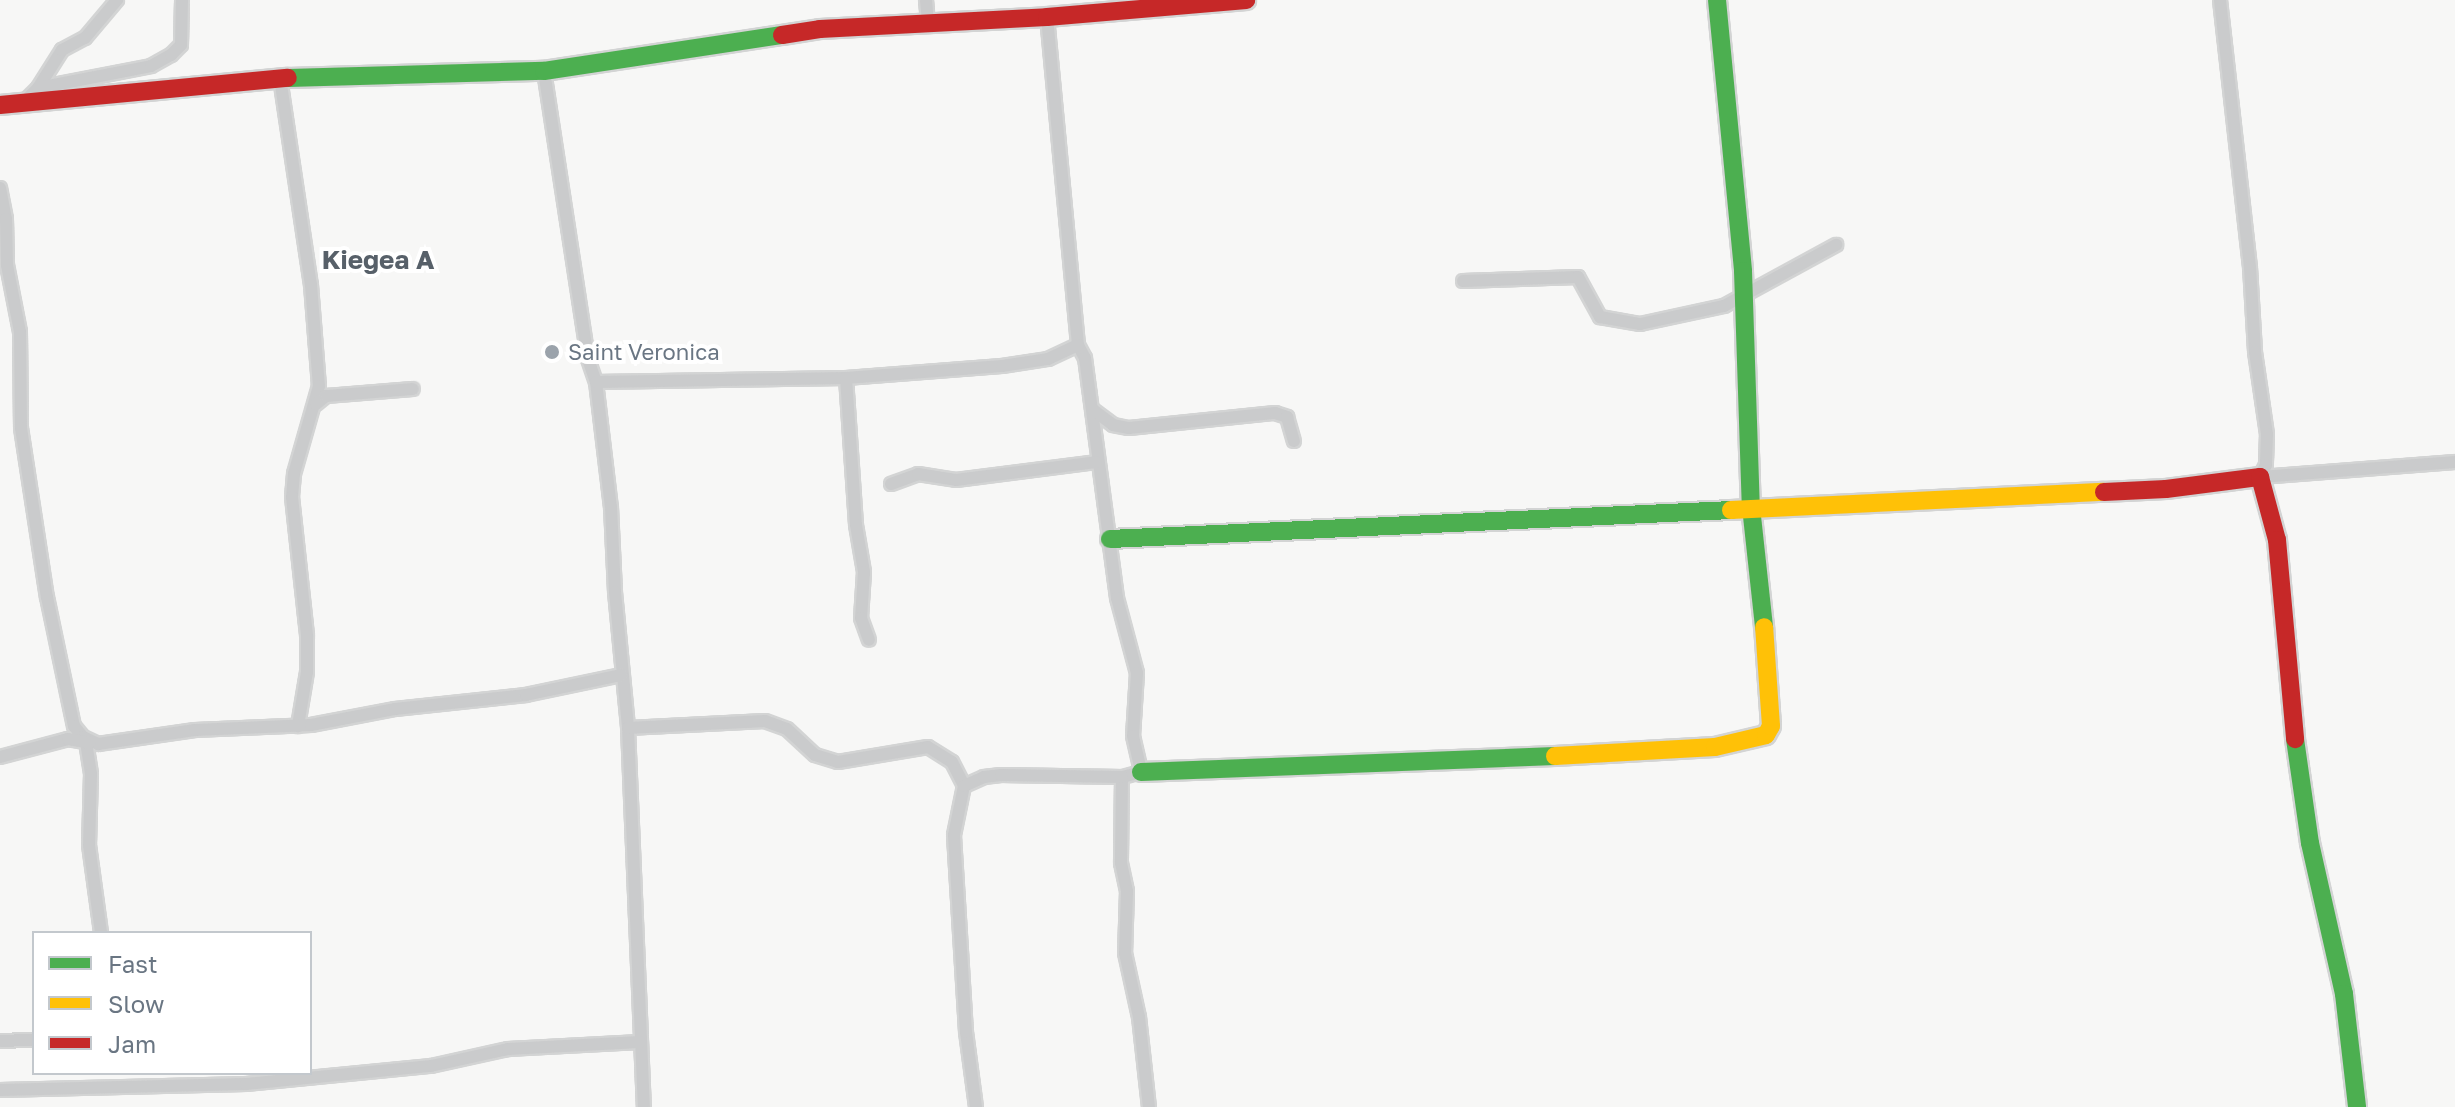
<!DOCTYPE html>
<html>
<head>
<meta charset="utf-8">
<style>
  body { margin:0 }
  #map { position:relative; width:2455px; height:1107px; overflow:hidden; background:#f7f7f6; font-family:"Golos Text",sans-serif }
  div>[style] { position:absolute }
  .roads { filter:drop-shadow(2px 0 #d3d4d4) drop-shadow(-2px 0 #d3d4d4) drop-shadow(0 2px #d3d4d4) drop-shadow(0 -2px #d3d4d4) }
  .street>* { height:12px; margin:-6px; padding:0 6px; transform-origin:6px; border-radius:6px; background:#cacbcc }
  .fast>* { height:18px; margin:-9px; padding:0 9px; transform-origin:9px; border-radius:9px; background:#4caf50 }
  .slow>* { height:18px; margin:-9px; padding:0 9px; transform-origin:9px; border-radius:9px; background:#ffc107 }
  .jam>* { height:18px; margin:-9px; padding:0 9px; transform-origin:9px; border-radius:9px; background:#c62828 }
  .dots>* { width:22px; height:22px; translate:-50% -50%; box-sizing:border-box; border:4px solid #fff; border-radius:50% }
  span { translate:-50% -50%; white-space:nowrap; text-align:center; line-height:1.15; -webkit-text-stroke:8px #fff; paint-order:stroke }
  .poi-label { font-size:22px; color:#6a7683 }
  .left { translate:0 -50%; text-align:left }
  .quarter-label { font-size:26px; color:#576069; font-weight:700 }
  .legend { position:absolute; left:32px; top:931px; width:280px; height:144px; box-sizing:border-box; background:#fff; border:2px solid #c3c8cd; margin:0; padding:10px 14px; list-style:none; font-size:24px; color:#6a7683 }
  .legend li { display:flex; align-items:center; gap:16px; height:40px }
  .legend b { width:40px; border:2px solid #c3c8cd }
</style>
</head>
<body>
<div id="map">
  <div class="roads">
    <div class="street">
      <i style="left:926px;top:0;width:25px;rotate:85deg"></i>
      <i style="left:2220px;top:0;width:269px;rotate:83.6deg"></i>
      <i style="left:2250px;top:267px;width:85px;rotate:86.6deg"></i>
      <i style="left:2255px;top:352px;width:83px;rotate:81.7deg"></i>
      <i style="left:2267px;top:434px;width:31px;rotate:92deg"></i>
      <i style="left:2266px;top:465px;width:13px;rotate:117deg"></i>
      <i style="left:2260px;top:477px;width:196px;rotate:-4.4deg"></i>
      <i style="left:1047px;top:17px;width:329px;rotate:84.6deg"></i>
      <i style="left:1078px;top:345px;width:15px;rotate:62deg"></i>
      <i style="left:1085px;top:358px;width:242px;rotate:82.4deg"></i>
      <i style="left:1117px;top:598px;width:78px;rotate:75.1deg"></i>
      <i style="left:1137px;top:673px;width:63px;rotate:93.6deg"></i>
      <i style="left:1133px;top:736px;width:37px;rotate:77deg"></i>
      <i style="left:1141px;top:772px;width:20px;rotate:165deg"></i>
      <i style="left:1122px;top:777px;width:86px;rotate:90.7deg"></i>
      <i style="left:1121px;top:863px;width:29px;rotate:78deg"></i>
      <i style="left:1127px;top:891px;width:62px;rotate:91.8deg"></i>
      <i style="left:1125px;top:953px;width:66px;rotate:77.7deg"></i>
      <i style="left:1139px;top:1017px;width:91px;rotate:83.7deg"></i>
      <i style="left:544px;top:71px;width:291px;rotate:81.3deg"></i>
      <i style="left:588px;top:359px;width:24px;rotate:71deg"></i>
      <i style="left:596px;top:382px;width:126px;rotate:83.2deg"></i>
      <i style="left:611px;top:507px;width:85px;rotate:87.3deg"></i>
      <i style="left:615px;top:592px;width:137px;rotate:84.5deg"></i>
      <i style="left:628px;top:728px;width:379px;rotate:87.6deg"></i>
      <i style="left:280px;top:78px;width:209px;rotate:81.5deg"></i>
      <i style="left:311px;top:285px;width:101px;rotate:85.5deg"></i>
      <i style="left:319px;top:386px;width:91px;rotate:105.9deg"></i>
      <i style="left:294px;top:474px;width:23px;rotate:95deg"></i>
      <i style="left:292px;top:497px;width:140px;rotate:83.8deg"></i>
      <i style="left:307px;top:636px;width:36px;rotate:90deg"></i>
      <i style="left:307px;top:672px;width:55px;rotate:99.5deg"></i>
      <i style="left:38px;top:88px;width:45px;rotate:-57.7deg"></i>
      <i style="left:62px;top:50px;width:26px;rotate:-28deg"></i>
      <i style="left:85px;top:38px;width:50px;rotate:-49.9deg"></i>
      <i style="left:23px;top:103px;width:21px;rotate:-45deg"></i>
      <i style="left:38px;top:88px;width:115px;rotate:-11deg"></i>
      <i style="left:151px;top:66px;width:23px;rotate:-29deg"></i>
      <i style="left:171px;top:55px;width:14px;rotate:-45deg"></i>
      <i style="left:181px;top:45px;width:45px;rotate:-88.7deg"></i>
      <i style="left:0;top:188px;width:32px;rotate:79deg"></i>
      <i style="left:6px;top:219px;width:46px;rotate:88.8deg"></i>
      <i style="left:7px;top:265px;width:68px;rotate:79deg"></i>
      <i style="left:20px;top:332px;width:96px;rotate:89.4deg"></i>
      <i style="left:21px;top:428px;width:171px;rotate:81.3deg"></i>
      <i style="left:47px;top:597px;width:132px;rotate:78.2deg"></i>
      <i style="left:74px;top:726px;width:14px;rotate:51deg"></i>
      <i style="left:83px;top:737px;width:17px;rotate:25deg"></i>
      <i style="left:98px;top:744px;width:98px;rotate:-8.2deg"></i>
      <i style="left:195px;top:730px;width:116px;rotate:-2.5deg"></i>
      <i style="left:311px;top:725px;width:86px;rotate:-10.8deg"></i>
      <i style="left:395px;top:709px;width:132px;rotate:-6.1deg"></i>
      <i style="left:526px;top:695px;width:98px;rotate:-11.8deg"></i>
      <i style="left:1463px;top:281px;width:115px;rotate:-2deg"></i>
      <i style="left:1578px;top:277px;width:46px;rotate:61.2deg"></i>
      <i style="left:1600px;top:317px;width:41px;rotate:9.9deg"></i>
      <i style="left:1640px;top:324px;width:86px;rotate:-12.1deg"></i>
      <i style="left:1724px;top:306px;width:128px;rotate:-28.6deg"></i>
      <i style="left:846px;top:378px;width:156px;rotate:-4.4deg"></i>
      <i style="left:1002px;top:366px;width:47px;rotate:-8.7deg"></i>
      <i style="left:1048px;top:359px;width:33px;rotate:-25deg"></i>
      <i style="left:596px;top:382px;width:250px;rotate:-0.9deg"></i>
      <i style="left:846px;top:378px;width:147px;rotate:86.1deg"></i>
      <i style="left:856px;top:525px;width:48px;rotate:80.3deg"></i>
      <i style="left:864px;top:572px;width:46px;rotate:93.7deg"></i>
      <i style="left:861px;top:618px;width:23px;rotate:70deg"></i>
      <i style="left:316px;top:404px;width:13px;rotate:-39deg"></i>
      <i style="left:326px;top:396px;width:87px;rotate:-4.6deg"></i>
      <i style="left:1092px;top:409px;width:26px;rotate:37deg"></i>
      <i style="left:1113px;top:425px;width:16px;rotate:11deg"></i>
      <i style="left:1129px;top:428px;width:147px;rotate:-5.9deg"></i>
      <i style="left:1275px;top:413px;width:13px;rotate:18deg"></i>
      <i style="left:1287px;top:417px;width:25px;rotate:74deg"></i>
      <i style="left:891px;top:484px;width:29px;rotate:-20deg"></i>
      <i style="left:918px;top:474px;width:38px;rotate:9deg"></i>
      <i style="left:956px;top:480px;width:141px;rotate:-7.3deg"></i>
      <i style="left:628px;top:728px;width:137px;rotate:-2.9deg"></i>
      <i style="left:765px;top:721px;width:23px;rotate:20deg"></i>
      <i style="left:787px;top:729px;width:38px;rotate:43deg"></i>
      <i style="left:815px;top:755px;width:24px;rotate:17deg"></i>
      <i style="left:838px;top:762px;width:91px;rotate:-9.5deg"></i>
      <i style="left:928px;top:747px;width:28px;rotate:32deg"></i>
      <i style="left:952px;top:762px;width:27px;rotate:63deg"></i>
      <i style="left:86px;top:742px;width:32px;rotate:81deg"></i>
      <i style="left:91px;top:774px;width:71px;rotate:91.6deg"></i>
      <i style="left:89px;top:845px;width:89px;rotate:82.2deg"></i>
      <i style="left:0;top:757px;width:70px;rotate:-14.8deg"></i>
      <i style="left:68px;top:739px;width:22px;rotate:10deg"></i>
      <i style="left:0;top:1041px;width:34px;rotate:-2deg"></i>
      <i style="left:0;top:1090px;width:246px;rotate:-1.4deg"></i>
      <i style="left:246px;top:1084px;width:186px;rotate:-5.6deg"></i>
      <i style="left:431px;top:1066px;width:79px;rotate:-12.4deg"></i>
      <i style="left:508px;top:1049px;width:132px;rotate:-3deg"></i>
      <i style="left:976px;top:1107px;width:76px;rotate:-97.6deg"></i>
      <i style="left:966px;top:1032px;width:197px;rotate:-93.5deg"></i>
      <i style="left:954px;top:835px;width:50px;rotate:-78.5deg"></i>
      <i style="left:964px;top:786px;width:22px;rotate:-24deg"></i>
      <i style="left:984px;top:777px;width:17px;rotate:-7deg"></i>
      <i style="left:1001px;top:775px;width:121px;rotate:0.9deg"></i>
    </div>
    <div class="fast">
      <i style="left:1717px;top:0;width:272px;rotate:84.5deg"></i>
      <i style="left:1743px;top:271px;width:236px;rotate:88.1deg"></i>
      <i style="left:1751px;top:507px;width:121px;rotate:83.8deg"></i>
      <i style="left:288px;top:78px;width:256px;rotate:-1.6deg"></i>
      <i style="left:544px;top:71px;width:241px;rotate:-8.6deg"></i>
      <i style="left:1110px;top:539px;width:622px;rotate:-2.67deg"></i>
      <i style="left:2295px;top:739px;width:105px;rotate:81.8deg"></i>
      <i style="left:2310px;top:843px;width:155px;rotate:77.3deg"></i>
      <i style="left:2344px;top:994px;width:114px;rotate:83.4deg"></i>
      <i style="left:1141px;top:772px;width:414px;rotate:-2.2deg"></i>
    </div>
    <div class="slow">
      <i style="left:1731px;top:510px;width:373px;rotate:-2.8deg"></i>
      <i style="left:1555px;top:756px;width:160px;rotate:-3.2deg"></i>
      <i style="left:1715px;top:747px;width:52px;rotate:-13.2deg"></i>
      <i style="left:1766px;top:735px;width:10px;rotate:-61deg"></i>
      <i style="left:1771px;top:726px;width:99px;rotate:-94deg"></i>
    </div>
    <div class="jam">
      <i style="left:782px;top:35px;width:38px;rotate:-9deg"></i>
      <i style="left:820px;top:29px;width:227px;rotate:-3deg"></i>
      <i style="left:1047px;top:17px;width:200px;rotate:-4.9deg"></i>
      <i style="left:0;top:105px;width:289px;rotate:-5.4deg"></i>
      <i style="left:2104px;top:492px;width:62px;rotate:-2.8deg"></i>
      <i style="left:2166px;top:489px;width:95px;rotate:-7.3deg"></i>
      <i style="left:2260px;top:477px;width:65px;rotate:74.9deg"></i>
      <i style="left:2277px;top:540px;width:200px;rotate:84.8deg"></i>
    </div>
  </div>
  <div class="dots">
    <i style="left:552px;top:352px;background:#9ba3ab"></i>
  </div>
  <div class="poi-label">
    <span class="left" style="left:568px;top:352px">Saint Veronica</span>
  </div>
  <div class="quarter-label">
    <span style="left:378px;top:260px">Kiegea A</span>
  </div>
  <ul class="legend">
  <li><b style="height:10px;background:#4caf50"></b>Fast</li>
  <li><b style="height:10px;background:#ffc107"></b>Slow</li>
  <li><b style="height:10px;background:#c62828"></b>Jam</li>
  </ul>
</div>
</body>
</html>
